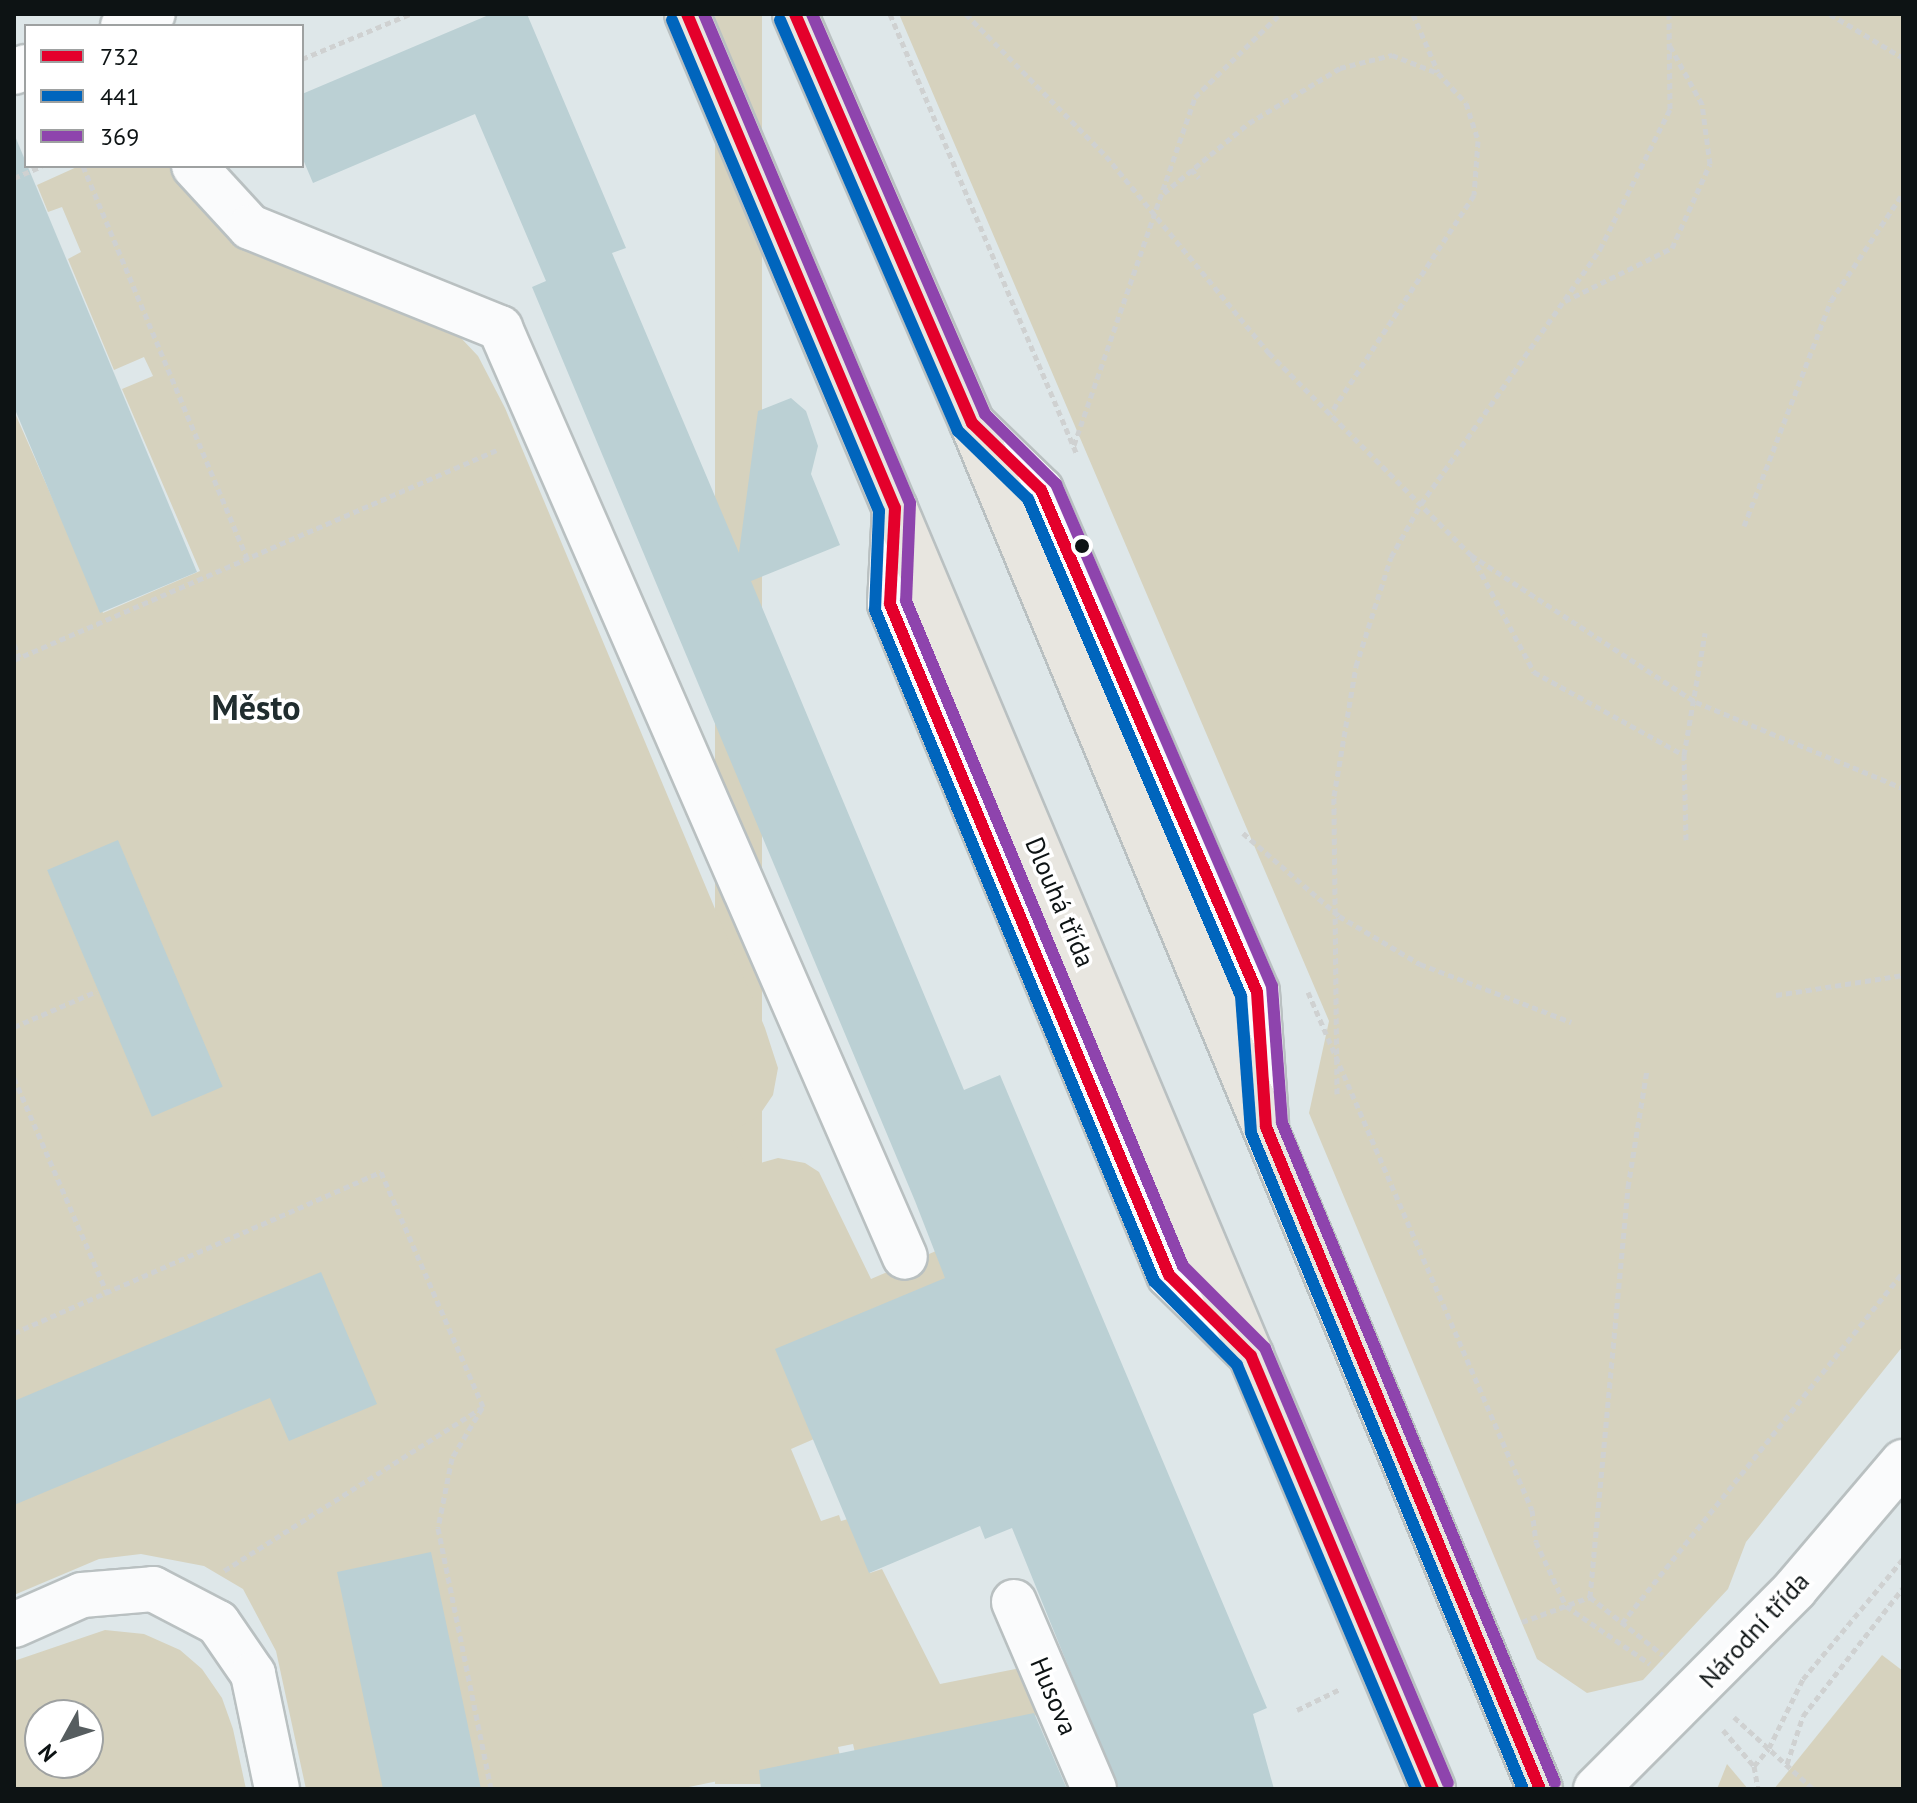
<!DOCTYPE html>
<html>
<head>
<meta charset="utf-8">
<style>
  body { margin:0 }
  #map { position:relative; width:1917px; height:1803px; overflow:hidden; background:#dee7e9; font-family:"PT Sans",sans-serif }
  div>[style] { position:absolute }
  .green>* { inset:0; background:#d6d2be; transform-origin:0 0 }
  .building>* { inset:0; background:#bbd0d4; transform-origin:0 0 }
  .path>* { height:5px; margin-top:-2.5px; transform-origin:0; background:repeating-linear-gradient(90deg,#cfd1d1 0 6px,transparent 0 10px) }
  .roads { filter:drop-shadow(2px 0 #b9c0c1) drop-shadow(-2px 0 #b9c0c1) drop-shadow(0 2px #b9c0c1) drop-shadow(0 -2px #b9c0c1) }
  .minor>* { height:44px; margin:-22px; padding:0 22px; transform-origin:22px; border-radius:22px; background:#fafbfc }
  .major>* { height:44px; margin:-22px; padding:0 22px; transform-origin:22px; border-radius:22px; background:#e8e6e0 }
  .bus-1>* { height:12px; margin:-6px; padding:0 6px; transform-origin:6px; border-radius:6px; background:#e4002b }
  .bus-2>* { height:12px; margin:-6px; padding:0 6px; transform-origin:6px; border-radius:6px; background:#0065bd }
  .bus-3>* { height:12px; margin:-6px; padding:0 6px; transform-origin:6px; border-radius:6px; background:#8e44ad }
  .dots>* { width:22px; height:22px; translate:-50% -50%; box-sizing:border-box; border:4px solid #fff; border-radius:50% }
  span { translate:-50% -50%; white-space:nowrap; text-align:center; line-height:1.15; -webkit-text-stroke:7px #fff; paint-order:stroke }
  .street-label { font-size:26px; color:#0d1314 }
  .district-label { font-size:34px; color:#202d2f; font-weight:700 }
  .frame { position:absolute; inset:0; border:16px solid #0d1314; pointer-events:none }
  .legend { position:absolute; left:24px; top:24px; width:280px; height:144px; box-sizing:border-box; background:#fff; border:2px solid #9ea1a1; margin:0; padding:10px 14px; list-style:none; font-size:24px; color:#0d1314 }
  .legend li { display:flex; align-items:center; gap:16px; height:40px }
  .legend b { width:40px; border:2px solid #9ea1a1 }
  .north { position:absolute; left:24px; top:1699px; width:80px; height:80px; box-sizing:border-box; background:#fff; border:2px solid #9ea1a1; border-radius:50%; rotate:230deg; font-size:22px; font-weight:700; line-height:32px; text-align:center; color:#0d1314 }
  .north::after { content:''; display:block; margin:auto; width:28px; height:36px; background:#565d5f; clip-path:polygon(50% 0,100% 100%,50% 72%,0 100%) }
</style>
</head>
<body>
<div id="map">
  <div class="green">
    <i style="left:715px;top:14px;width:47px;height:1770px"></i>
    <i style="clip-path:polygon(899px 14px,1903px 14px,1903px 1346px,1746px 1542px,1728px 1589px,1643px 1680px,1587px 1693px,1537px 1659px,1309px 1113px,1329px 1021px)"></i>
    <i style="clip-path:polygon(79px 166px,179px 166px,461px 338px,478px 356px,505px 408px,765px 1028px,778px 1068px,773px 1095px,758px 1117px,730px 1132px,746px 1167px,778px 1158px,805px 1163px,819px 1172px,871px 1279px,936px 1251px,947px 1276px,814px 1439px,791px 1449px,821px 1521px,839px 1515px,841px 1521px,848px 1519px,870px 1573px,882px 1569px,940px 1684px,1025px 1667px,1052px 1712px,855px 1753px,853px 1744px,838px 1747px,840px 1756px,679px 1789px,306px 1789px,276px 1651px,243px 1589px,204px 1566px,141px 1554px,99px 1559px,14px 1595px,14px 411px,103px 613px,200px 571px,122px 389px,153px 376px,144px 357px,114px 370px,68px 259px,81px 252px,62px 207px,48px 212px,37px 185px)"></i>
    <i style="clip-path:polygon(evenodd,105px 1630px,144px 1634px,180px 1650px,202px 1669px,222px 1698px,233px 1729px,246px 1789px,14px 1789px,14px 1661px,105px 1630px,88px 1715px,88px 1763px,40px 1763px,40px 1715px,88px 1715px)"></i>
    <i style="clip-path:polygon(1882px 1655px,1903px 1671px,1903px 1789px,1774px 1789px)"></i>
    <i style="clip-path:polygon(1727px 1764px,1748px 1789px,1717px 1789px)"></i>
  </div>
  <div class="building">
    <i style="clip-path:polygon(491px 14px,527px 14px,626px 248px,612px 253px,739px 553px,758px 411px,791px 398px,806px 411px,818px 446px,811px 474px,840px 545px,751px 581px,964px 1090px,1000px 1075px,1267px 1708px,1253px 1714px,1274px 1789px,1118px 1789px,1012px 1528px,985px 1539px,980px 1526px,869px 1573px,775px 1349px,945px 1278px,915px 1201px,532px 287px,546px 281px,475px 114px,313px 183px,302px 157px,302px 94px)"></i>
    <i style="clip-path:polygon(15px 136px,197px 572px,100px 613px,14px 407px)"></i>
    <i style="left:118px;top:840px;width:268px;height:77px;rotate:67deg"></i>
    <i style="clip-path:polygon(321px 1272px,377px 1404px,289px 1441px,270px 1398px,14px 1505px,14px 1401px)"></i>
    <i style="clip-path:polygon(431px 1552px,468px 1726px,481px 1789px,383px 1789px,337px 1572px)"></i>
    <i style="clip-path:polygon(1034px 1713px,1067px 1789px,761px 1789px,759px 1770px)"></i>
  </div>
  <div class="path">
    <i style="left:890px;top:14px;width:478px;rotate:67deg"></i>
    <i style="left:966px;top:14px;width:199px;rotate:45.4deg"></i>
    <i style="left:1106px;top:156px;width:256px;rotate:50.4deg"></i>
    <i style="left:1269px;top:353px;width:286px;rotate:45deg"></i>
    <i style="left:1471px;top:555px;width:269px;rotate:33.2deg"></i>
    <i style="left:1696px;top:702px;width:224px;rotate:22.6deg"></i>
    <i style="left:1413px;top:14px;width:63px;rotate:66.7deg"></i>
    <i style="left:1830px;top:14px;width:85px;rotate:31.1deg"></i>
    <i style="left:302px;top:59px;width:117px;rotate:-22.6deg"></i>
    <i style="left:83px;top:166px;width:426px;rotate:67.3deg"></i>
    <i style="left:1191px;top:169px;width:12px;rotate:48deg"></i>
    <i style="left:14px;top:178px;width:30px;rotate:-23deg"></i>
    <i style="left:1164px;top:193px;width:110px;rotate:-39.5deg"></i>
    <i style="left:1249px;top:123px;width:106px;rotate:-31.1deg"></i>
    <i style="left:1340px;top:68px;width:54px;rotate:-14deg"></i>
    <i style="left:1392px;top:55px;width:49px;rotate:21.4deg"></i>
    <i style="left:1438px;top:73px;width:41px;rotate:47deg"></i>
    <i style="left:1466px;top:103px;width:40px;rotate:72deg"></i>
    <i style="left:1478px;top:141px;width:54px;rotate:94.2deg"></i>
    <i style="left:1474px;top:195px;width:262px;rotate:123.3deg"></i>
    <i style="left:1565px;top:301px;width:119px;rotate:-26.4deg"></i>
    <i style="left:1672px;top:248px;width:92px;rotate:-65.7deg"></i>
    <i style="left:1710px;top:164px;width:61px;rotate:-97.6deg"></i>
    <i style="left:1702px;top:104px;width:66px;rotate:-118.9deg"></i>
    <i style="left:1074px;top:445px;width:368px;rotate:-70.8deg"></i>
    <i style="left:1195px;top:97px;width:119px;rotate:-44.3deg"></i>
    <i style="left:1744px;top:526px;width:241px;rotate:-68.9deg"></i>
    <i style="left:1831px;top:301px;width:130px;rotate:-56.3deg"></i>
    <i style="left:1472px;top:556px;width:132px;rotate:61.9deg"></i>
    <i style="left:1534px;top:672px;width:171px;rotate:29deg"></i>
    <i style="left:14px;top:644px;width:14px;rotate:69deg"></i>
    <i style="left:14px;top:660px;width:529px;rotate:-23.51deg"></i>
    <i style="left:1243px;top:833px;width:127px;rotate:40.8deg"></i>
    <i style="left:1339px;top:916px;width:94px;rotate:30.7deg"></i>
    <i style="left:1420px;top:964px;width:162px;rotate:21deg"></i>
    <i style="left:1686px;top:840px;width:85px;rotate:-91.3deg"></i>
    <i style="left:1684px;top:755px;width:124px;rotate:-80.2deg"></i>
    <i style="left:1308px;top:992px;width:564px;rotate:66.61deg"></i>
    <i style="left:1532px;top:1510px;width:32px;rotate:83deg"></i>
    <i style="left:1536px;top:1542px;width:71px;rotate:64.9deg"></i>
    <i style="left:1566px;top:1606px;width:102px;rotate:34.6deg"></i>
    <i style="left:1776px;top:995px;width:129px;rotate:-8.9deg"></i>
    <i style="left:14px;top:1027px;width:90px;rotate:-23.4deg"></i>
    <i style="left:14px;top:1078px;width:236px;rotate:66.6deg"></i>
    <i style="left:1337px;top:1094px;width:298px;rotate:-90.6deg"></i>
    <i style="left:1334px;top:796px;width:132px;rotate:-80.4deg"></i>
    <i style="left:1356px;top:666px;width:114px;rotate:-72.2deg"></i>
    <i style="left:1391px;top:557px;width:61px;rotate:-60.5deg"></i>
    <i style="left:1421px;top:504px;width:312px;rotate:-54.9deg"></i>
    <i style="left:1600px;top:249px;width:157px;rotate:-63.4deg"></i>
    <i style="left:1670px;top:109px;width:95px;rotate:-90.6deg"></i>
    <i style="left:14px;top:1333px;width:401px;rotate:-23.7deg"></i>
    <i style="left:381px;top:1172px;width:256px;rotate:66.5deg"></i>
    <i style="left:483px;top:1407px;width:307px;rotate:147.7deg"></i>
    <i style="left:482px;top:1408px;width:58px;rotate:121deg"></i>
    <i style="left:452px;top:1458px;width:71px;rotate:101.3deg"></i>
    <i style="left:438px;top:1528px;width:266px;rotate:78.5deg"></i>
    <i style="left:1590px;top:1597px;width:412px;rotate:-84.7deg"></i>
    <i style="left:1628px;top:1187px;width:119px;rotate:-80.8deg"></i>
    <i style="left:1522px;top:1622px;width:72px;rotate:-20.2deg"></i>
    <i style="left:1590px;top:1597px;width:93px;rotate:38.5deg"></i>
    <i style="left:1622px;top:1623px;width:450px;rotate:-51.3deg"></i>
    <i style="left:1297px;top:1710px;width:48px;rotate:-26deg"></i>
    <i style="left:1734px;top:1717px;width:107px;rotate:42.3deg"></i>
    <i style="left:1723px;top:1730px;width:48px;rotate:49.3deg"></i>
    <i style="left:1754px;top:1766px;width:23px;rotate:80deg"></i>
    <i style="left:1787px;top:1764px;width:51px;rotate:-71.6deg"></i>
    <i style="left:1803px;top:1716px;width:162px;rotate:-52deg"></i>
    <i style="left:1754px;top:1766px;width:23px;rotate:-50deg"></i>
    <i style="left:1769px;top:1748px;width:77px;rotate:-63.8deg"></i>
    <i style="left:1803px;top:1679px;width:156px;rotate:-50.2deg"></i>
  </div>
  <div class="roads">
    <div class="minor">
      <i style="left:123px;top:26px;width:32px;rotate:-22deg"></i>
      <i style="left:14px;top:72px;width:13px;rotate:-23deg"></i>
      <i style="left:194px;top:166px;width:83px;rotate:47.4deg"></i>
      <i style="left:250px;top:227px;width:270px;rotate:22deg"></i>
      <i style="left:500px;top:328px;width:1013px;rotate:66.45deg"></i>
      <i style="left:972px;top:423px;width:96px;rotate:44.2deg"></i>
      <i style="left:1041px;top:490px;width:546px;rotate:66.72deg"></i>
      <i style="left:1257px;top:992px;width:129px;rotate:86deg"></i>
      <i style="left:895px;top:508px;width:96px;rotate:93deg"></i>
      <i style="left:890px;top:604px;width:727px;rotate:67.42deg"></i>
      <i style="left:1169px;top:1275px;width:115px;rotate:44.3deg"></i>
      <i style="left:1014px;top:1602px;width:203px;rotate:66.8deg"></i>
      <i style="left:14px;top:1625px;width:74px;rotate:-23.8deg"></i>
      <i style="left:82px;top:1595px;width:71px;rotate:-4.8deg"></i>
      <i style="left:153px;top:1589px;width:73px;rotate:27.6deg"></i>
      <i style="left:218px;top:1623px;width:62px;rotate:55.5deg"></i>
      <i style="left:253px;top:1674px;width:117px;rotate:78.2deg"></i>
      <i style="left:1596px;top:1789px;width:282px;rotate:-45.1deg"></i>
      <i style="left:1795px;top:1589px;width:167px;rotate:-49.6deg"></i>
    </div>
    <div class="major">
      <i style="left:687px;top:14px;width:1925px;rotate:67.2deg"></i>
      <i style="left:795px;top:14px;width:446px;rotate:66.6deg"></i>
      <i style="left:972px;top:423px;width:1479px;rotate:67.42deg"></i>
    </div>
  </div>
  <div class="bus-1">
    <i style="left:687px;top:14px;width:536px;rotate:67.17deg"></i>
    <i style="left:895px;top:508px;width:96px;rotate:93deg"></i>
    <i style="left:890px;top:604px;width:727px;rotate:67.42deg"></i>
    <i style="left:1169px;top:1275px;width:115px;rotate:44.6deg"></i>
    <i style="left:1251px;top:1356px;width:470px;rotate:67.2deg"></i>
    <i style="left:795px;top:14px;width:446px;rotate:66.6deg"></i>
    <i style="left:972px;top:423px;width:96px;rotate:44.2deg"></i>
    <i style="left:1041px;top:490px;width:546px;rotate:66.72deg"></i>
    <i style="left:1257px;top:992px;width:135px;rotate:86.2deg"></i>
    <i style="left:1266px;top:1127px;width:716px;rotate:67.52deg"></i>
  </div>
  <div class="bus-2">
    <i style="left:672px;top:20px;width:533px;rotate:67.14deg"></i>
    <i style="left:879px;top:511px;width:99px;rotate:92.3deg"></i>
    <i style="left:875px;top:610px;width:727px;rotate:67.42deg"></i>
    <i style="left:1154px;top:1281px;width:118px;rotate:45.3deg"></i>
    <i style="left:1237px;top:1365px;width:460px;rotate:67.1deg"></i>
    <i style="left:780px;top:20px;width:448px;rotate:66.6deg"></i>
    <i style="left:958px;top:431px;width:98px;rotate:44.2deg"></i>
    <i style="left:1028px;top:499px;width:541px;rotate:66.8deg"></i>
    <i style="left:1241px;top:996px;width:137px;rotate:85.8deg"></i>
    <i style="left:1251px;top:1133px;width:710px;rotate:67.48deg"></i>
  </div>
  <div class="bus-3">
    <i style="left:704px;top:14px;width:531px;rotate:67.16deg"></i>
    <i style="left:910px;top:503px;width:98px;rotate:92.3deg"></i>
    <i style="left:906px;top:601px;width:720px;rotate:67.39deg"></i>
    <i style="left:1183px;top:1266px;width:116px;rotate:45deg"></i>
    <i style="left:1265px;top:1348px;width:472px;rotate:67.2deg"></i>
    <i style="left:812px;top:14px;width:436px;rotate:66.6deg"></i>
    <i style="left:985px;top:414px;width:100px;rotate:44.6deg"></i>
    <i style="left:1056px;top:484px;width:546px;rotate:66.72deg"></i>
    <i style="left:1272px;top:986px;width:137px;rotate:85.8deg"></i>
    <i style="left:1282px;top:1123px;width:714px;rotate:67.53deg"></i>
  </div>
  <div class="dots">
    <i style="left:1082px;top:546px;background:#0d1314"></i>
  </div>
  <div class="street-label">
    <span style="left:1060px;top:902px;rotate:67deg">Dlouhá třída</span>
    <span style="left:1754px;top:1630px;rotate:-47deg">Národní třída</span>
    <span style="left:1054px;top:1696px;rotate:67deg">Husova</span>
  </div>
  <div class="district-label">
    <span style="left:256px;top:708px">Město</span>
  </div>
  <div class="frame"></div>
  <ul class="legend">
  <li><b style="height:10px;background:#e4002b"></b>732</li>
  <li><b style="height:10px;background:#0065bd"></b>441</li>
  <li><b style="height:10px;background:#8e44ad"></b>369</li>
  </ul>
  <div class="north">N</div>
</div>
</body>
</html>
